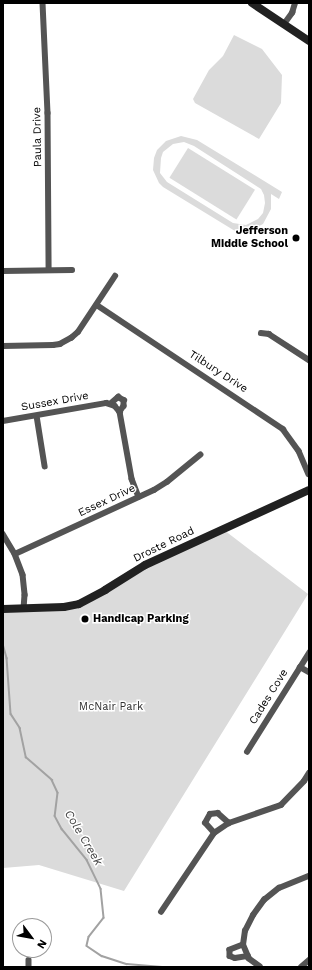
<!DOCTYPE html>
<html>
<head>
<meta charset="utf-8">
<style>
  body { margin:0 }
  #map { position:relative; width:312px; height:970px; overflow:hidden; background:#fff; font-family:"Work Sans",sans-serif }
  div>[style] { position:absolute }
  .green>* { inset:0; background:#dbdbdb; transform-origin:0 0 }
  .stream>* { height:1.5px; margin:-0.75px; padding:0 0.75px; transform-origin:0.75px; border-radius:0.75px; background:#a2a2a2 }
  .street>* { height:5.5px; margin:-2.75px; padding:0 2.75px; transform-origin:2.75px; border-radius:2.75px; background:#545454 }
  .secondary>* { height:8px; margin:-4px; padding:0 4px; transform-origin:4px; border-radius:4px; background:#212121 }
  .dots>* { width:11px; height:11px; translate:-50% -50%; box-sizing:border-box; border:2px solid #fff; border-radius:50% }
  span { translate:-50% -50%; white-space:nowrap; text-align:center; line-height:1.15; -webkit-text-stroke:3px #fff; paint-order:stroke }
  .street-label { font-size:11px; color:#000 }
  .poi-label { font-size:11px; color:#000; font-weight:700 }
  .right { translate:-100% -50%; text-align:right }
  .left { translate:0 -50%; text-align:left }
  .park-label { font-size:11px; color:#323232 }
  .water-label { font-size:12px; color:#434343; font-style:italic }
  .frame { position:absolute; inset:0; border:4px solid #000; pointer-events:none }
  .north { position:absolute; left:12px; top:918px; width:40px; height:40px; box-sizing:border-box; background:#fff; border:1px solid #999; border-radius:50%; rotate:122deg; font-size:11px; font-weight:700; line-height:16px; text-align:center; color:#000 }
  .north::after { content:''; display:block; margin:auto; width:14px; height:18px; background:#000; clip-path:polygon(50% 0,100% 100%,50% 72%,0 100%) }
</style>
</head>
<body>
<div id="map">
  <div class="green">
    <i style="clip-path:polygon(234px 35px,262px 49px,282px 75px,281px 103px,259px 139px,195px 103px,193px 99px,209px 70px,223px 56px)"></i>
    <i style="clip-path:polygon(evenodd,181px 136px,197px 140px,282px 192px,279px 199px,271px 194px,271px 209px,263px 224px,249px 231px,235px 231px,163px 187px,159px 183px,153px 170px,154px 158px,157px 150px,166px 141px,181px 136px,184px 142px,194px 146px,261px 189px,264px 195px,265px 203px,263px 213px,258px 219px,246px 225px,233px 223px,167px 182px,160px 173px,161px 158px,163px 152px,173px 144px,184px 142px)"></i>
    <i style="left:188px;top:148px;width:79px;height:35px;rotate:32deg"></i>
    <i style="clip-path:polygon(224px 530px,308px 594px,124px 891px,39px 865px,3px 868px,3px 608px,79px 604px,145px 565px)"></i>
  </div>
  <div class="stream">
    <i style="left:3px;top:644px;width:15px;rotate:74deg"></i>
    <i style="left:7px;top:658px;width:56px;rotate:85.9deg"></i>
    <i style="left:11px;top:714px;width:17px;rotate:57deg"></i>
    <i style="left:20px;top:728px;width:30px;rotate:78deg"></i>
    <i style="left:26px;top:757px;width:35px;rotate:41deg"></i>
    <i style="left:52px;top:780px;width:14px;rotate:65deg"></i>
    <i style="left:58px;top:793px;width:23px;rotate:97deg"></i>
    <i style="left:55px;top:816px;width:15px;rotate:62deg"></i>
    <i style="left:62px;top:829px;width:40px;rotate:51deg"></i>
    <i style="left:87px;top:860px;width:32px;rotate:64deg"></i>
    <i style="left:101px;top:889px;width:29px;rotate:84deg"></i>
    <i style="left:104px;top:918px;width:24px;rotate:128deg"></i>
    <i style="left:89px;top:937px;width:9px;rotate:103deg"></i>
    <i style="left:87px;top:946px;width:18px;rotate:34deg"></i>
    <i style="left:102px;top:956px;width:26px;rotate:18deg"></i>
    <i style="left:127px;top:964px;width:38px;rotate:5deg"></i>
  </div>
  <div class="street">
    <i style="left:43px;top:3px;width:110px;rotate:87.4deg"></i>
    <i style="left:48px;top:113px;width:157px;rotate:89.6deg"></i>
    <i style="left:284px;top:24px;width:14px;rotate:-54deg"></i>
    <i style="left:292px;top:13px;width:10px;rotate:-73deg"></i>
    <i style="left:3px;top:271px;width:69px;rotate:-0.8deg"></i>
    <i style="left:97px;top:305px;width:224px;rotate:33.7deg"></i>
    <i style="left:283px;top:429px;width:27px;rotate:54deg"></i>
    <i style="left:299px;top:451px;width:25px;rotate:67deg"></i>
    <i style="left:261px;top:333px;width:8px;rotate:7deg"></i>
    <i style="left:269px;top:334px;width:48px;rotate:33deg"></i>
    <i style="left:3px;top:346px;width:50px;rotate:-1.1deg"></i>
    <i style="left:53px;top:345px;width:7px;rotate:-8deg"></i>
    <i style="left:60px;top:344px;width:13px;rotate:-29deg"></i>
    <i style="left:71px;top:338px;width:9px;rotate:-41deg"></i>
    <i style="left:78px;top:332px;width:67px;rotate:-56.5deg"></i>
    <i style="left:110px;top:404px;width:11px;rotate:-41deg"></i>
    <i style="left:118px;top:397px;width:7px;rotate:27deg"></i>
    <i style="left:124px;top:400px;width:6px;rotate:90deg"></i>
    <i style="left:124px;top:406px;width:7px;rotate:124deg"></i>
    <i style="left:37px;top:416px;width:51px;rotate:80.9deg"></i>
    <i style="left:3px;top:421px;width:105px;rotate:-9.9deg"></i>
    <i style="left:106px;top:403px;width:9px;rotate:18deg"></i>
    <i style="left:115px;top:406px;width:8px;rotate:50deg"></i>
    <i style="left:120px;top:412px;width:68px;rotate:79.8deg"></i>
    <i style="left:132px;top:479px;width:19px;rotate:69deg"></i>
    <i style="left:3px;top:534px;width:23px;rotate:59deg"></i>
    <i style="left:15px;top:554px;width:22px;rotate:69deg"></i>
    <i style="left:23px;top:575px;width:20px;rotate:84deg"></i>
    <i style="left:25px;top:595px;width:13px;rotate:94deg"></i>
    <i style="left:15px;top:554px;width:153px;rotate:-24.7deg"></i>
    <i style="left:154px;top:490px;width:15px;rotate:-32deg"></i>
    <i style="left:167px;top:482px;width:43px;rotate:-39.3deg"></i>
    <i style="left:300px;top:667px;width:10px;rotate:29deg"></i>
    <i style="left:247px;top:752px;width:117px;rotate:-57.9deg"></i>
    <i style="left:214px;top:833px;width:13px;rotate:-132deg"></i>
    <i style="left:205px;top:823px;width:10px;rotate:-61deg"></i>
    <i style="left:210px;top:814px;width:8px;rotate:-7deg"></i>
    <i style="left:218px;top:813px;width:15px;rotate:42deg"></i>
    <i style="left:161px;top:912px;width:95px;rotate:-56.1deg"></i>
    <i style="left:214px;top:833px;width:18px;rotate:-34deg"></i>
    <i style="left:229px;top:823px;width:55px;rotate:-19.1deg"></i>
    <i style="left:281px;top:805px;width:33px;rotate:-46deg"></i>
    <i style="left:304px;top:781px;width:9px;rotate:-58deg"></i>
    <i style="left:243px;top:945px;width:14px;rotate:159deg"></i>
    <i style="left:230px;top:950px;width:6px;rotate:90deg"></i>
    <i style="left:230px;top:956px;width:5px;rotate:22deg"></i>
    <i style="left:235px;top:958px;width:13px;rotate:-9deg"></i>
    <i style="left:29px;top:960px;width:7px;rotate:90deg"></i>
    <i style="left:260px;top:967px;width:14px;rotate:-144deg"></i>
    <i style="left:249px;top:959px;width:15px;rotate:-113deg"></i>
    <i style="left:243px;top:945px;width:14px;rotate:-82deg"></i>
    <i style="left:245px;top:931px;width:18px;rotate:-63deg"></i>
    <i style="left:253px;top:915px;width:19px;rotate:-54deg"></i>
    <i style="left:264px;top:900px;width:19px;rotate:-39deg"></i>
    <i style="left:279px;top:888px;width:32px;rotate:-22deg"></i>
    <i style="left:301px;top:967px;width:11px;rotate:-41deg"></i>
  </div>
  <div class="secondary">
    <i style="left:252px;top:3px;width:69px;rotate:33.7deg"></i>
    <i style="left:3px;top:609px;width:61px;rotate:-1.9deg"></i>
    <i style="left:64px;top:607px;width:15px;rotate:-11deg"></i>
    <i style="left:79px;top:604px;width:30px;rotate:-28deg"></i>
    <i style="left:105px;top:590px;width:47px;rotate:-32deg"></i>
    <i style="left:145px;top:565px;width:180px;rotate:-24.6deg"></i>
  </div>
  <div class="dots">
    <i style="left:296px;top:238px;background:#000"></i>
    <i style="left:85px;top:619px;background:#000"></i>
  </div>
  <div class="street-label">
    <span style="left:38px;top:137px;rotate:-91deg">Paula Drive</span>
    <span style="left:218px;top:372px;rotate:33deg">Tilbury Drive</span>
    <span style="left:55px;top:402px;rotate:-10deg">Sussex Drive</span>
    <span style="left:107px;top:501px;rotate:-25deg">Essex Drive</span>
    <span style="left:164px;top:545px;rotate:-26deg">Droste Road</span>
    <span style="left:269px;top:697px;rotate:-58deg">Cades Cove</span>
  </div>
  <div class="poi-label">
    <span class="right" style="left:288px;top:238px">Jefferson<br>Middle School</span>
    <span class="left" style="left:93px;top:619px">Handicap Parking</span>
  </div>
  <div class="park-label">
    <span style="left:111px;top:707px">McNair Park</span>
  </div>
  <div class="water-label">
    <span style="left:83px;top:838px;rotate:59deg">Cole Creek</span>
  </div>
  <div class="frame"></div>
  <div class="north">N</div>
</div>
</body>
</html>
